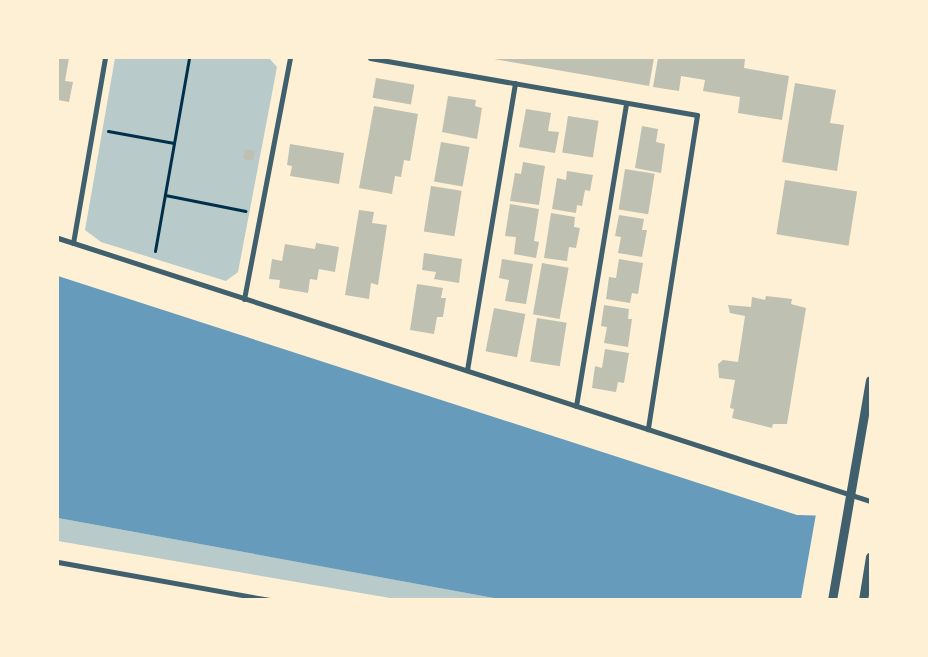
<!DOCTYPE html>
<html>
<head>
<meta charset="utf-8">
<style>
  body { margin:0 }
  #map { position:relative; width:928px; height:657px; overflow:hidden; background:#fdf0d5; font-family:Helvetica,sans-serif }
  div>[style] { position:absolute }
  .green>* { inset:0; background:#b9caca }
  .water>* { inset:0; background:#669bbc }
  .pier>* { inset:0; background:#fdf0d5 }
  .building>* { inset:0; background:#bec0b2; transform-origin:0 0 }
  .path>* { height:3px; margin:-1.5px; padding:0 1.5px; transform-origin:1.5px; border-radius:1.5px; background:#003049 }
  .minor>* { height:5px; margin:-2.5px; padding:0 2.5px; transform-origin:2.5px; border-radius:2.5px; background:#3f606c }
  .tertiary>* { height:9px; margin:-4.5px; padding:0 4.5px; transform-origin:4.5px; border-radius:4.5px; background:#3f606c }
  span { translate:-50% -50%; white-space:nowrap; text-align:center; line-height:1.15; -webkit-text-stroke:5px #fdf0d5; paint-order:stroke }
  .frame { position:absolute; inset:0; border:59px solid #fdf0d5; pointer-events:none }
</style>
</head>
<body>
<div id="map">
  <div class="green">
    <i style="clip-path:polygon(115px 58px,269px 58px,277px 67px,238px 272px,226px 281px,101px 242px,85px 230px)"></i>
    <i style="clip-path:polygon(58px 518px,195px 543px,499px 599px,396px 599px,58px 541px)"></i>
  </div>
  <div class="water">
    <i style="clip-path:polygon(58px 276px,797px 515px,870px 517px,870px 599px,499px 599px,58px 518px)"></i>
  </div>
  <div class="pier">
    <i style="clip-path:polygon(816px 514px,870px 515px,870px 600px,801px 599px)"></i>
  </div>
  <div class="building">
    <i style="clip-path:polygon(58px 58px,69px 58px,65px 81px,73px 82px,69px 102px,58px 100px)"></i>
    <i style="clip-path:polygon(488px 58px,654px 58px,649px 86px)"></i>
    <i style="clip-path:polygon(658px 58px,736px 58px,745px 59px,744px 68px,789px 76px,782px 120px,738px 113px,740px 97px,703px 91px,705px 80px,681px 76px,679px 91px,653px 87px)"></i>
    <i style="left:376px;top:78px;width:39px;height:20px;rotate:10deg"></i>
    <i style="clip-path:polygon(795px 83px,836px 90px,830px 123px,844px 125px,837px 171px,782px 162px)"></i>
    <i style="clip-path:polygon(448px 96px,476px 100px,475px 106px,482px 108px,477px 139px,442px 132px)"></i>
    <i style="clip-path:polygon(374px 106px,418px 114px,410px 161px,404px 160px,401px 177px,395px 176px,392px 194px,359px 188px)"></i>
    <i style="clip-path:polygon(526px 109px,551px 113px,548px 131px,559px 132px,555px 153px,519px 147px)"></i>
    <i style="left:568px;top:116px;width:31px;height:37px;rotate:9deg"></i>
    <i style="clip-path:polygon(642px 126px,658px 129px,656px 142px,665px 144px,661px 173px,635px 168px)"></i>
    <i style="left:441px;top:142px;width:29px;height:40px;rotate:10deg"></i>
    <i style="clip-path:polygon(290px 144px,344px 153px,339px 184px,290px 176px,292px 166px,287px 165px)"></i>
    <i style="left:245px;top:149px;width:10px;height:10px;rotate:11deg"></i>
    <i style="clip-path:polygon(523px 162px,545px 166px,539px 205px,510px 201px,515px 173px,521px 174px)"></i>
    <i style="left:625px;top:169px;width:30px;height:41px;rotate:9deg"></i>
    <i style="clip-path:polygon(567px 171px,593px 175px,590px 191px,585px 190px,582px 206px,577px 205px,576px 213px,552px 209px,557px 178px,566px 180px)"></i>
    <i style="left:785px;top:180px;width:73px;height:55px;rotate:9deg"></i>
    <i style="left:431px;top:186px;width:31px;height:46px;rotate:9deg"></i>
    <i style="clip-path:polygon(510px 204px,539px 209px,534px 241px,539px 242px,536px 258px,514px 254px,516px 237px,505px 236px)"></i>
    <i style="clip-path:polygon(359px 210px,374px 212px,372px 223px,387px 225px,378px 285px,371px 283px,369px 299px,345px 295px)"></i>
    <i style="clip-path:polygon(551px 213px,575px 217px,574px 227px,580px 228px,576px 248px,569px 247px,567px 261px,544px 258px)"></i>
    <i style="clip-path:polygon(619px 215px,644px 219px,642px 230px,647px 230px,642px 257px,618px 253px,621px 237px,615px 236px)"></i>
    <i style="clip-path:polygon(316px 243px,339px 247px,335px 272px,319px 269px,317px 280px,310px 279px,308px 293px,279px 288px,280px 280px,269px 279px,272px 259px,282px 261px,285px 244px,315px 249px)"></i>
    <i style="clip-path:polygon(424px 253px,462px 259px,459px 283px,434px 279px,436px 272px,422px 270px)"></i>
    <i style="clip-path:polygon(502px 259px,533px 264px,526px 304px,505px 301px,509px 280px,499px 278px)"></i>
    <i style="clip-path:polygon(619px 259px,643px 263px,638px 294px,632px 293px,630px 303px,606px 299px,609px 277px,616px 278px)"></i>
    <i style="left:542px;top:263px;width:27px;height:52px;rotate:10deg"></i>
    <i style="clip-path:polygon(417px 284px,443px 288px,441px 298px,446px 298px,443px 317px,437px 317px,434px 334px,410px 330px)"></i>
    <i style="clip-path:polygon(766px 296px,792px 299px,791px 304px,806px 308px,787px 424px,773px 424px,772px 428px,732px 418px,734px 409px,730px 408px,735px 380px,719px 378px,718px 364px,723px 360px,738px 362px,745px 316px,730px 313px,728px 305px,751px 307px,752px 297px,765px 300px)"></i>
    <i style="clip-path:polygon(604px 305px,629px 309px,628px 319px,632px 319px,628px 347px,604px 343px,607px 327px,601px 326px)"></i>
    <i style="left:494px;top:308px;width:32px;height:44px;rotate:11deg"></i>
    <i style="left:537px;top:318px;width:30px;height:44px;rotate:9deg"></i>
    <i style="clip-path:polygon(605px 349px,629px 353px,624px 383px,618px 382px,616px 392px,592px 388px,595px 366px,602px 368px)"></i>
  </div>
  <div class="path">
    <i style="left:108px;top:131px;width:67px;rotate:10.3deg"></i>
    <i style="left:165px;top:195px;width:82px;rotate:11.3deg"></i>
    <i style="left:155px;top:251px;width:196px;rotate:-80deg"></i>
  </div>
  <div class="minor">
    <i style="left:370px;top:58px;width:332px;rotate:9.9deg"></i>
    <i style="left:697px;top:115px;width:318px;rotate:98.9deg"></i>
    <i style="left:58px;top:238px;width:854px;rotate:17.95deg"></i>
    <i style="left:73px;top:243px;width:188px;rotate:-80.2deg"></i>
    <i style="left:244px;top:299px;width:245px;rotate:-79.2deg"></i>
    <i style="left:467px;top:370px;width:291px;rotate:-80.5deg"></i>
    <i style="left:576px;top:406px;width:307px;rotate:-80.6deg"></i>
    <i style="left:58px;top:562px;width:215px;rotate:10.2deg"></i>
  </div>
  <div class="tertiary">
    <i style="left:832px;top:600px;width:223px;rotate:-80.2deg"></i>
    <i style="left:863px;top:600px;width:44px;rotate:-80.8deg"></i>
  </div>
  <div class="frame"></div>
</div>
</body>
</html>
